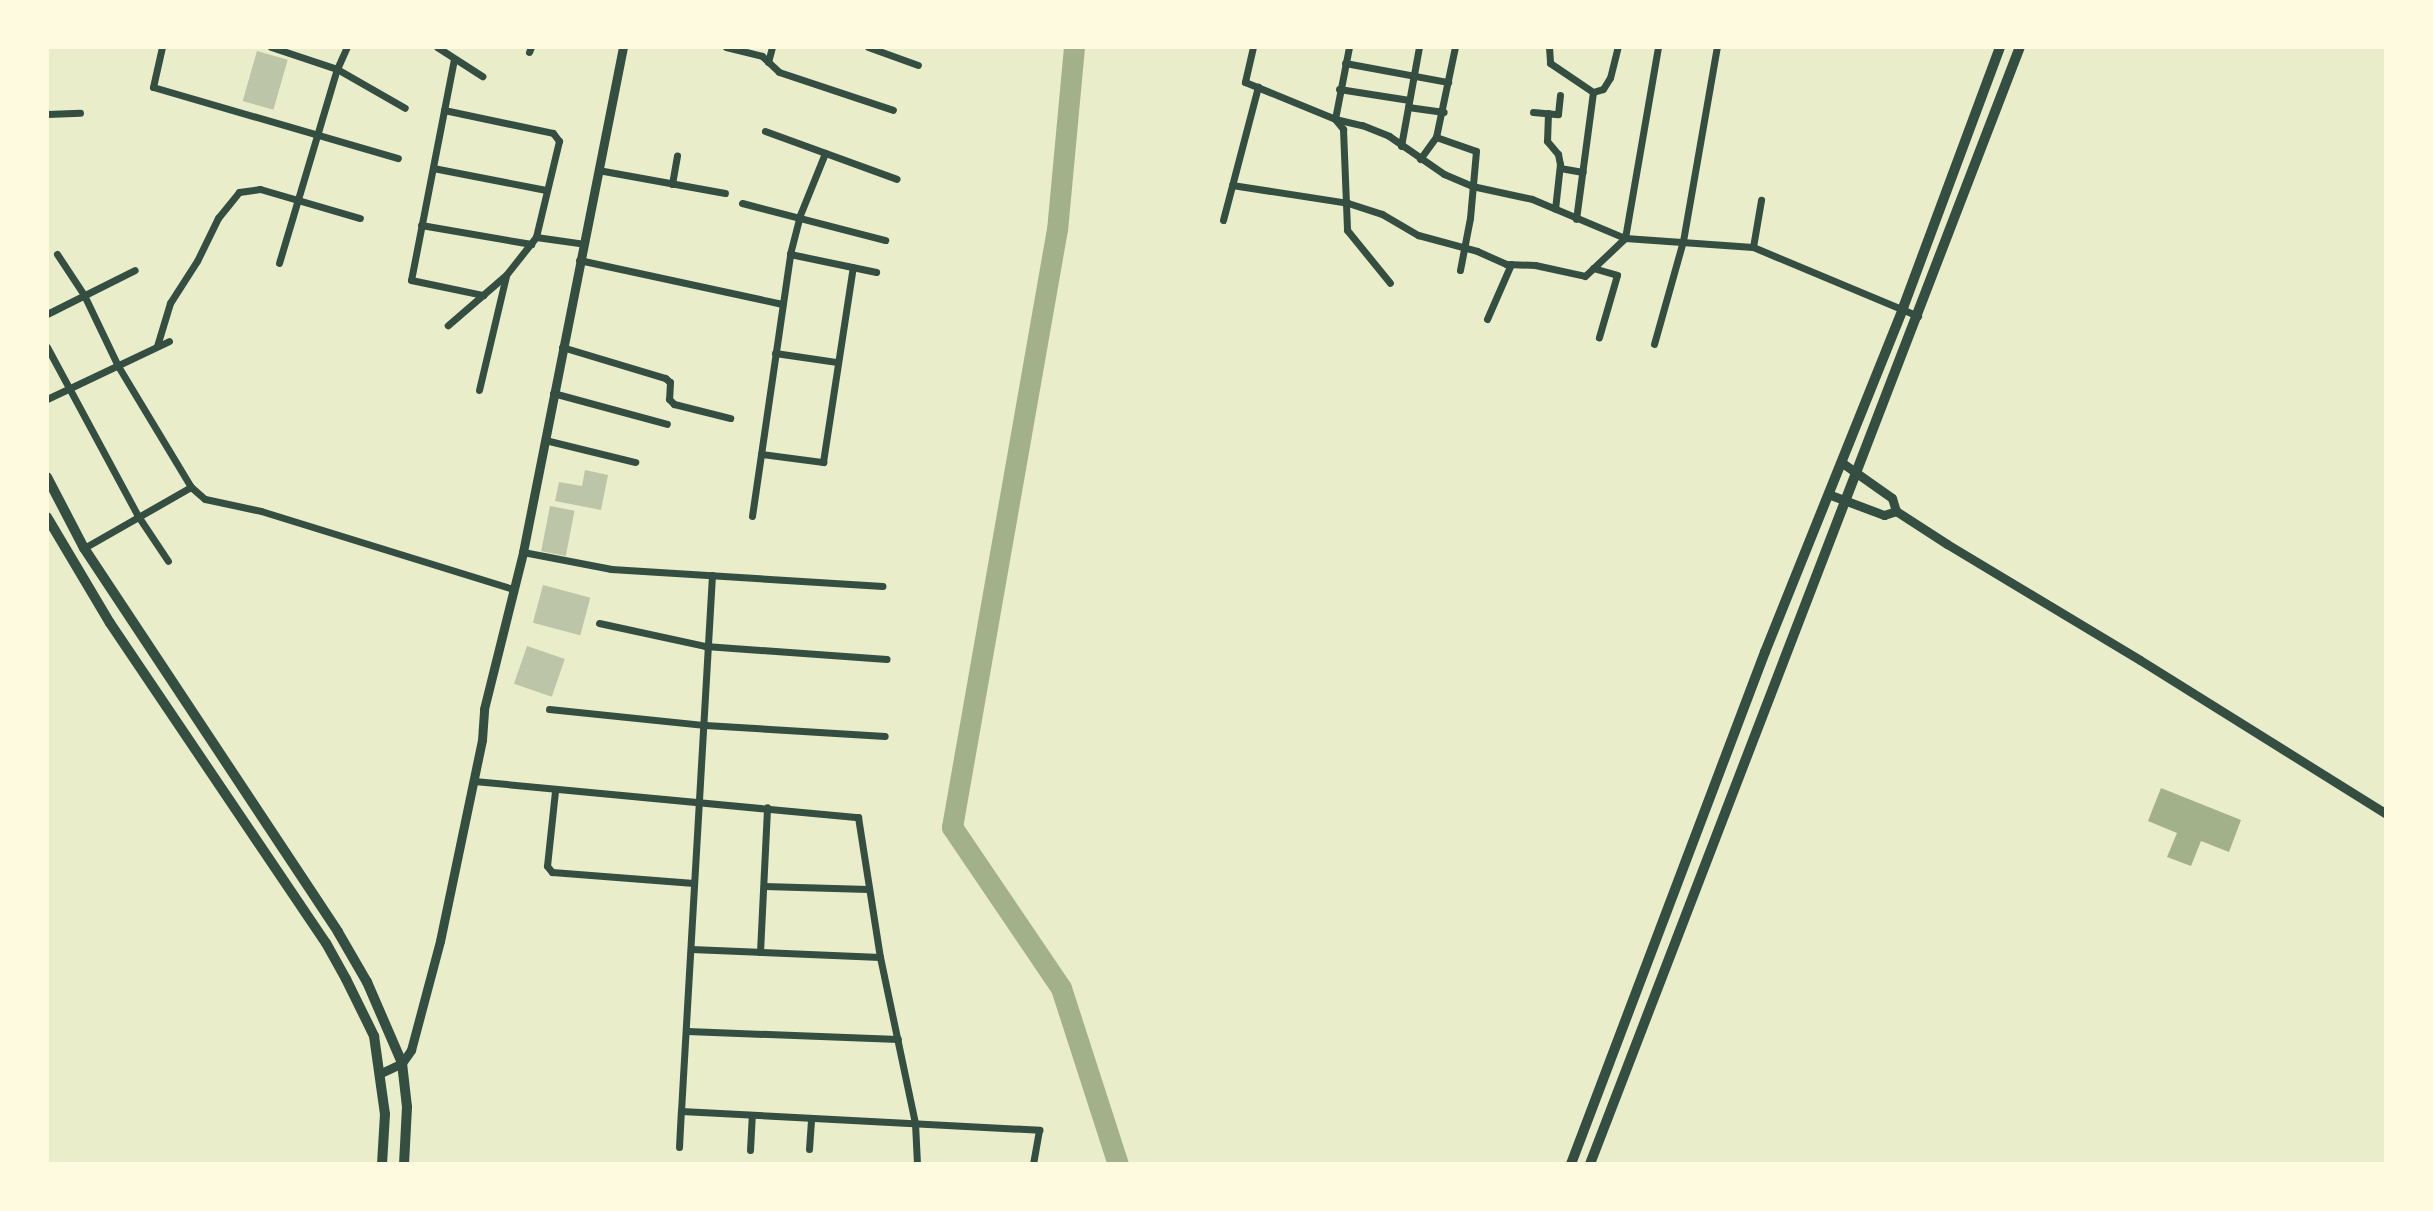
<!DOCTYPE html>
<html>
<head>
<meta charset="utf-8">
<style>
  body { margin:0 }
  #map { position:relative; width:2433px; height:1211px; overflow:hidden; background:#e9edc9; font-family:"Open Sans",sans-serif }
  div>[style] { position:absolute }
  .water>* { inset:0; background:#a3b18a }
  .river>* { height:21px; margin:-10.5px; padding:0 10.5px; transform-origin:10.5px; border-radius:10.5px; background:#a3b18a }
  .building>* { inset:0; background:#bcc5a7; transform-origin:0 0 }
  .minor>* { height:7px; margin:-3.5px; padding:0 3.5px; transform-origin:3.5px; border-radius:3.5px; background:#344e41 }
  .tertiary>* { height:9px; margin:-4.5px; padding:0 4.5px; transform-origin:4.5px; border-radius:4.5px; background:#344e41 }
  .primary>* { height:10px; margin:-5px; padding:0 5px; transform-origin:5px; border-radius:5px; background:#344e41 }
  .trunk>* { height:10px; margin:-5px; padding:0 5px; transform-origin:5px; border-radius:5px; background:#344e41 }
  span { translate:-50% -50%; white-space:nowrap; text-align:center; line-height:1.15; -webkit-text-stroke:5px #fefae0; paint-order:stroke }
  .frame { position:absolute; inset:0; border:49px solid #fefae0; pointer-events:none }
</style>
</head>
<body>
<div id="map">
  <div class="water">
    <i style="clip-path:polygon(2161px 788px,2241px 820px,2229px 852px,2201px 841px,2191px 866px,2167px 857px,2177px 833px,2148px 821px)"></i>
  </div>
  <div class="river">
    <i style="left:1074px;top:47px;width:183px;rotate:95.3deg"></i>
    <i style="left:1057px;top:229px;width:607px;rotate:99.96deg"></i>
    <i style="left:952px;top:827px;width:194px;rotate:55.9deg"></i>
    <i style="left:1061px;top:988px;width:185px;rotate:72.1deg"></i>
  </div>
  <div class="building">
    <i style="left:257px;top:51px;width:32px;height:52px;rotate:16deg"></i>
    <i style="clip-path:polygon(585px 470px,608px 475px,601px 510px,555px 501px,559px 482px,582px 486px)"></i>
    <i style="left:550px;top:506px;width:25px;height:46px;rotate:11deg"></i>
    <i style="left:543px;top:585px;width:49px;height:39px;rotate:15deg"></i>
    <i style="left:527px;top:646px;width:40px;height:40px;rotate:19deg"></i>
  </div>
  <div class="minor">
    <i style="left:162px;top:47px;width:41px;rotate:102.7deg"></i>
    <i style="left:153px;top:87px;width:255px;rotate:16.2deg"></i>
    <i style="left:271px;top:47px;width:70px;rotate:18.4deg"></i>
    <i style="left:337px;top:69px;width:78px;rotate:29.8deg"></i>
    <i style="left:437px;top:47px;width:54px;rotate:32.8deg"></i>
    <i style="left:726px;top:47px;width:37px;rotate:14deg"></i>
    <i style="left:762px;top:56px;width:23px;rotate:43deg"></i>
    <i style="left:779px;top:72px;width:120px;rotate:18.4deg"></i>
    <i style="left:868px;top:47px;width:53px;rotate:19.8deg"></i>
    <i style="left:1253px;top:47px;width:36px;rotate:103deg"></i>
    <i style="left:1245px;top:82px;width:97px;rotate:22.3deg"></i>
    <i style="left:1335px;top:119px;width:28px;rotate:13deg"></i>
    <i style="left:1362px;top:125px;width:29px;rotate:22deg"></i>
    <i style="left:1389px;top:136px;width:67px;rotate:34.6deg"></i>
    <i style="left:1444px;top:174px;width:30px;rotate:23deg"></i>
    <i style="left:1472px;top:186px;width:61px;rotate:12.2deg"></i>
    <i style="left:1532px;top:199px;width:101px;rotate:22.8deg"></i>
    <i style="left:1625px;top:238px;width:128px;rotate:4deg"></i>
    <i style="left:1753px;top:247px;width:179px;rotate:22.7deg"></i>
    <i style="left:1349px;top:47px;width:73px;rotate:101deg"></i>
    <i style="left:1335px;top:119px;width:13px;rotate:51deg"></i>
    <i style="left:1343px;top:129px;width:101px;rotate:87.7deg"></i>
    <i style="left:1347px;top:230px;width:68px;rotate:50.9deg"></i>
    <i style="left:1549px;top:47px;width:16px;rotate:86deg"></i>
    <i style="left:1550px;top:63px;width:52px;rotate:34deg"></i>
    <i style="left:1593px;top:92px;width:128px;rotate:97.6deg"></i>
    <i style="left:529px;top:52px;width:5px;rotate:-68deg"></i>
    <i style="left:454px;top:59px;width:225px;rotate:101deg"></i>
    <i style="left:411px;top:280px;width:74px;rotate:11.8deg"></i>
    <i style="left:768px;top:62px;width:16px;rotate:-75deg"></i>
    <i style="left:1345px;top:63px;width:105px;rotate:10.5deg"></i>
    <i style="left:1339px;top:89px;width:71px;rotate:8.9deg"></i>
    <i style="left:1593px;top:92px;width:10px;rotate:-17deg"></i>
    <i style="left:1603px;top:89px;width:13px;rotate:-58deg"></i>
    <i style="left:1610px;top:78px;width:32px;rotate:-76deg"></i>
    <i style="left:1408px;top:107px;width:36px;rotate:8deg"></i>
    <i style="left:444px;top:110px;width:111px;rotate:11.9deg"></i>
    <i style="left:553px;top:133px;width:10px;rotate:53deg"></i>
    <i style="left:559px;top:141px;width:99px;rotate:103.5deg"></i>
    <i style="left:536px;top:237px;width:48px;rotate:128.3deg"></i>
    <i style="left:506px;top:275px;width:77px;rotate:139.2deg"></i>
    <i style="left:1533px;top:112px;width:25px;rotate:5deg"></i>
    <i style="left:1558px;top:114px;width:19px;rotate:-84deg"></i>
    <i style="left:1548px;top:113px;width:28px;rotate:92deg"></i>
    <i style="left:1547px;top:141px;width:17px;rotate:50deg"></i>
    <i style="left:1558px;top:154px;width:10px;rotate:79deg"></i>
    <i style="left:1560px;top:164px;width:45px;rotate:96.3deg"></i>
    <i style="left:47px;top:114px;width:33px;rotate:-2deg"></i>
    <i style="left:765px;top:131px;width:140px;rotate:20deg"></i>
    <i style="left:1436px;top:137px;width:42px;rotate:19.3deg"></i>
    <i style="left:1476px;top:151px;width:67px;rotate:95.1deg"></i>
    <i style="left:1470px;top:218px;width:53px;rotate:100.9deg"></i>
    <i style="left:1401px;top:146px;width:101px;rotate:-79.7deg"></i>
    <i style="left:1420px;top:159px;width:27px;rotate:-54deg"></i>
    <i style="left:1436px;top:137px;width:92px;rotate:-78.1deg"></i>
    <i style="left:433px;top:168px;width:115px;rotate:11deg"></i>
    <i style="left:1560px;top:168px;width:23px;rotate:10deg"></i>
    <i style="left:598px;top:170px;width:129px;rotate:10.3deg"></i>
    <i style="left:672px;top:184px;width:29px;rotate:-80deg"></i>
    <i style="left:1232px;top:185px;width:117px;rotate:8.8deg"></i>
    <i style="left:1348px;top:203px;width:36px;rotate:18deg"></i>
    <i style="left:1382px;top:214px;width:42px;rotate:30.3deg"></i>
    <i style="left:1418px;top:235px;width:61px;rotate:15.2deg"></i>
    <i style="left:1477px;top:251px;width:32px;rotate:24deg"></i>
    <i style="left:1506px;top:264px;width:29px;rotate:2deg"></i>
    <i style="left:1535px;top:265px;width:51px;rotate:12.4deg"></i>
    <i style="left:1585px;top:276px;width:55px;rotate:-43.5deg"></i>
    <i style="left:1625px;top:238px;width:194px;rotate:-80.2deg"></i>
    <i style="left:742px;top:203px;width:148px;rotate:14.5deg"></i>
    <i style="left:1223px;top:220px;width:138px;rotate:-75.3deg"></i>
    <i style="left:421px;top:225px;width:112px;rotate:9.8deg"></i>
    <i style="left:536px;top:237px;width:49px;rotate:8.1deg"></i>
    <i style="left:1753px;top:247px;width:48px;rotate:-80.3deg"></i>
    <i style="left:57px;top:254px;width:49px;rotate:56.6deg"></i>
    <i style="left:84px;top:295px;width:79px;rotate:64.4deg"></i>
    <i style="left:118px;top:366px;width:141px;rotate:58.9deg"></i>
    <i style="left:191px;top:487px;width:18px;rotate:41deg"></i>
    <i style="left:205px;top:499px;width:57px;rotate:12.1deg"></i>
    <i style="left:261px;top:511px;width:264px;rotate:17.2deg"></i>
    <i style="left:790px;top:254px;width:88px;rotate:11.8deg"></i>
    <i style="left:579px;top:260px;width:208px;rotate:12.2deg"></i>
    <i style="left:279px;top:263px;width:202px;rotate:-73.4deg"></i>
    <i style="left:337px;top:69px;width:24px;rotate:-66deg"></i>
    <i style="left:1593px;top:268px;width:25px;rotate:16deg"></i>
    <i style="left:1617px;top:275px;width:65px;rotate:106.2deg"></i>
    <i style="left:47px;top:314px;width:98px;rotate:-26.6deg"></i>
    <i style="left:1487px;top:319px;width:60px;rotate:-66.4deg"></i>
    <i style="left:1654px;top:344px;width:107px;rotate:-74.3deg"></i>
    <i style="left:1683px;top:241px;width:197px;rotate:-80.1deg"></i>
    <i style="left:157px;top:346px;width:45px;rotate:-73.2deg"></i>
    <i style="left:170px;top:303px;width:50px;rotate:-57.3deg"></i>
    <i style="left:197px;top:261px;width:48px;rotate:-64deg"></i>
    <i style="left:218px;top:218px;width:33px;rotate:-51deg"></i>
    <i style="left:239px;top:192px;width:21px;rotate:-8deg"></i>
    <i style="left:260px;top:189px;width:104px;rotate:16.2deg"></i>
    <i style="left:47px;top:347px;width:192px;rotate:61.7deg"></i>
    <i style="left:138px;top:516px;width:54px;rotate:56.3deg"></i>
    <i style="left:562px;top:347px;width:108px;rotate:16.8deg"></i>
    <i style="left:665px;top:378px;width:6px;rotate:39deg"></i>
    <i style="left:670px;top:382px;width:17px;rotate:93deg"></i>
    <i style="left:669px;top:399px;width:7px;rotate:45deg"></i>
    <i style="left:674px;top:404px;width:58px;rotate:14deg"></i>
    <i style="left:775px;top:353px;width:63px;rotate:8.3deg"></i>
    <i style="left:479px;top:390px;width:117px;rotate:-76.7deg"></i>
    <i style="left:553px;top:393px;width:118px;rotate:15.2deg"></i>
    <i style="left:47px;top:399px;width:135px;rotate:-25.4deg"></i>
    <i style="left:545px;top:440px;width:93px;rotate:13.7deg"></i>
    <i style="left:761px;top:454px;width:63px;rotate:7.4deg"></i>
    <i style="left:823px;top:462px;width:197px;rotate:-81.3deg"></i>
    <i style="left:752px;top:516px;width:265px;rotate:-81.7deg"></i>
    <i style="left:790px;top:254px;width:40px;rotate:-75.6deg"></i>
    <i style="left:800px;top:215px;width:67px;rotate:-68deg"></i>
    <i style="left:84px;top:548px;width:123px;rotate:-29.7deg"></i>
    <i style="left:523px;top:552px;width:90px;rotate:10.9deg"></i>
    <i style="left:611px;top:569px;width:272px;rotate:3.6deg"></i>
    <i style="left:712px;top:575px;width:537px;rotate:93.31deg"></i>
    <i style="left:681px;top:1111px;width:359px;rotate:3deg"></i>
    <i style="left:1039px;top:1130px;width:35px;rotate:100deg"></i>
    <i style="left:599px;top:623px;width:108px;rotate:12.2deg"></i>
    <i style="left:705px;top:646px;width:182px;rotate:4.1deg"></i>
    <i style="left:549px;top:709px;width:157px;rotate:5.9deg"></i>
    <i style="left:705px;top:725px;width:180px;rotate:3.5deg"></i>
    <i style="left:474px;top:781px;width:386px;rotate:5.4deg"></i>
    <i style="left:858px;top:817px;width:142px;rotate:81.1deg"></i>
    <i style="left:880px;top:957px;width:170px;rotate:78.1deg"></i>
    <i style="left:915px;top:1123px;width:41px;rotate:87.2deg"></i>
    <i style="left:555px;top:791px;width:75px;rotate:96.1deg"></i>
    <i style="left:547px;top:866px;width:8px;rotate:50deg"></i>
    <i style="left:552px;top:872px;width:142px;rotate:4.4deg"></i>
    <i style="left:764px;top:886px;width:104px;rotate:1.7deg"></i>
    <i style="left:691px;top:949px;width:189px;rotate:2.4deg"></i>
    <i style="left:760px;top:952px;width:145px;rotate:-87.2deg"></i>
    <i style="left:687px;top:1031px;width:211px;rotate:2.2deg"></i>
    <i style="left:679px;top:1147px;width:36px;rotate:-87deg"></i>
    <i style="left:809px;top:1149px;width:31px;rotate:-86deg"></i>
    <i style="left:750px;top:1150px;width:35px;rotate:-87deg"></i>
  </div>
  <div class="tertiary">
    <i style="left:1841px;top:462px;width:62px;rotate:35.2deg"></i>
    <i style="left:1892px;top:498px;width:14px;rotate:73deg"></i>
    <i style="left:1896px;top:511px;width:61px;rotate:32.9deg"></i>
    <i style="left:1947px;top:544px;width:225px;rotate:31deg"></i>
    <i style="left:2140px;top:660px;width:290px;rotate:32deg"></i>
    <i style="left:1828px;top:494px;width:60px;rotate:20.6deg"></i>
    <i style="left:1884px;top:515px;width:13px;rotate:-18deg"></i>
    <i style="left:381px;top:1073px;width:23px;rotate:-25deg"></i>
    <i style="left:402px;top:1063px;width:16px;rotate:-55deg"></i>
    <i style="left:411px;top:1050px;width:113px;rotate:-75.1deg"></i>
    <i style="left:440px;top:941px;width:205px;rotate:-78.2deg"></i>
    <i style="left:482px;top:740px;width:31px;rotate:-86deg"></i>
    <i style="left:484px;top:709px;width:162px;rotate:-76deg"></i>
    <i style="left:523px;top:552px;width:515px;rotate:-78.8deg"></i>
  </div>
  <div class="primary">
    <i style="left:1571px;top:1164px;width:548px;rotate:-69.25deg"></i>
    <i style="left:1765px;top:652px;width:371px;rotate:-68.1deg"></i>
    <i style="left:1903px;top:308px;width:278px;rotate:-69.6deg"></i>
    <i style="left:1590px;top:1164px;width:1197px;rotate:-68.95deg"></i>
  </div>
  <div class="trunk">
    <i style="left:47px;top:477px;width:80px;rotate:62.5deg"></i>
    <i style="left:84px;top:548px;width:460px;rotate:56.5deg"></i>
    <i style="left:338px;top:932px;width:58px;rotate:59.9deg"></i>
    <i style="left:367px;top:982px;width:88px;rotate:66.6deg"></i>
    <i style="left:402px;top:1063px;width:44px;rotate:83.5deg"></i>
    <i style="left:407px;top:1107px;width:57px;rotate:93deg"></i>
    <i style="left:47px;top:517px;width:123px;rotate:59.3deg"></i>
    <i style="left:110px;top:623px;width:386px;rotate:56deg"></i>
    <i style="left:326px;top:943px;width:41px;rotate:60.9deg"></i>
    <i style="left:346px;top:979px;width:64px;rotate:63.8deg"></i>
    <i style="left:374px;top:1036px;width:79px;rotate:82deg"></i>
    <i style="left:385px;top:1114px;width:50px;rotate:93.4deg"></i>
  </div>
  <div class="frame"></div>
</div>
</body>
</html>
